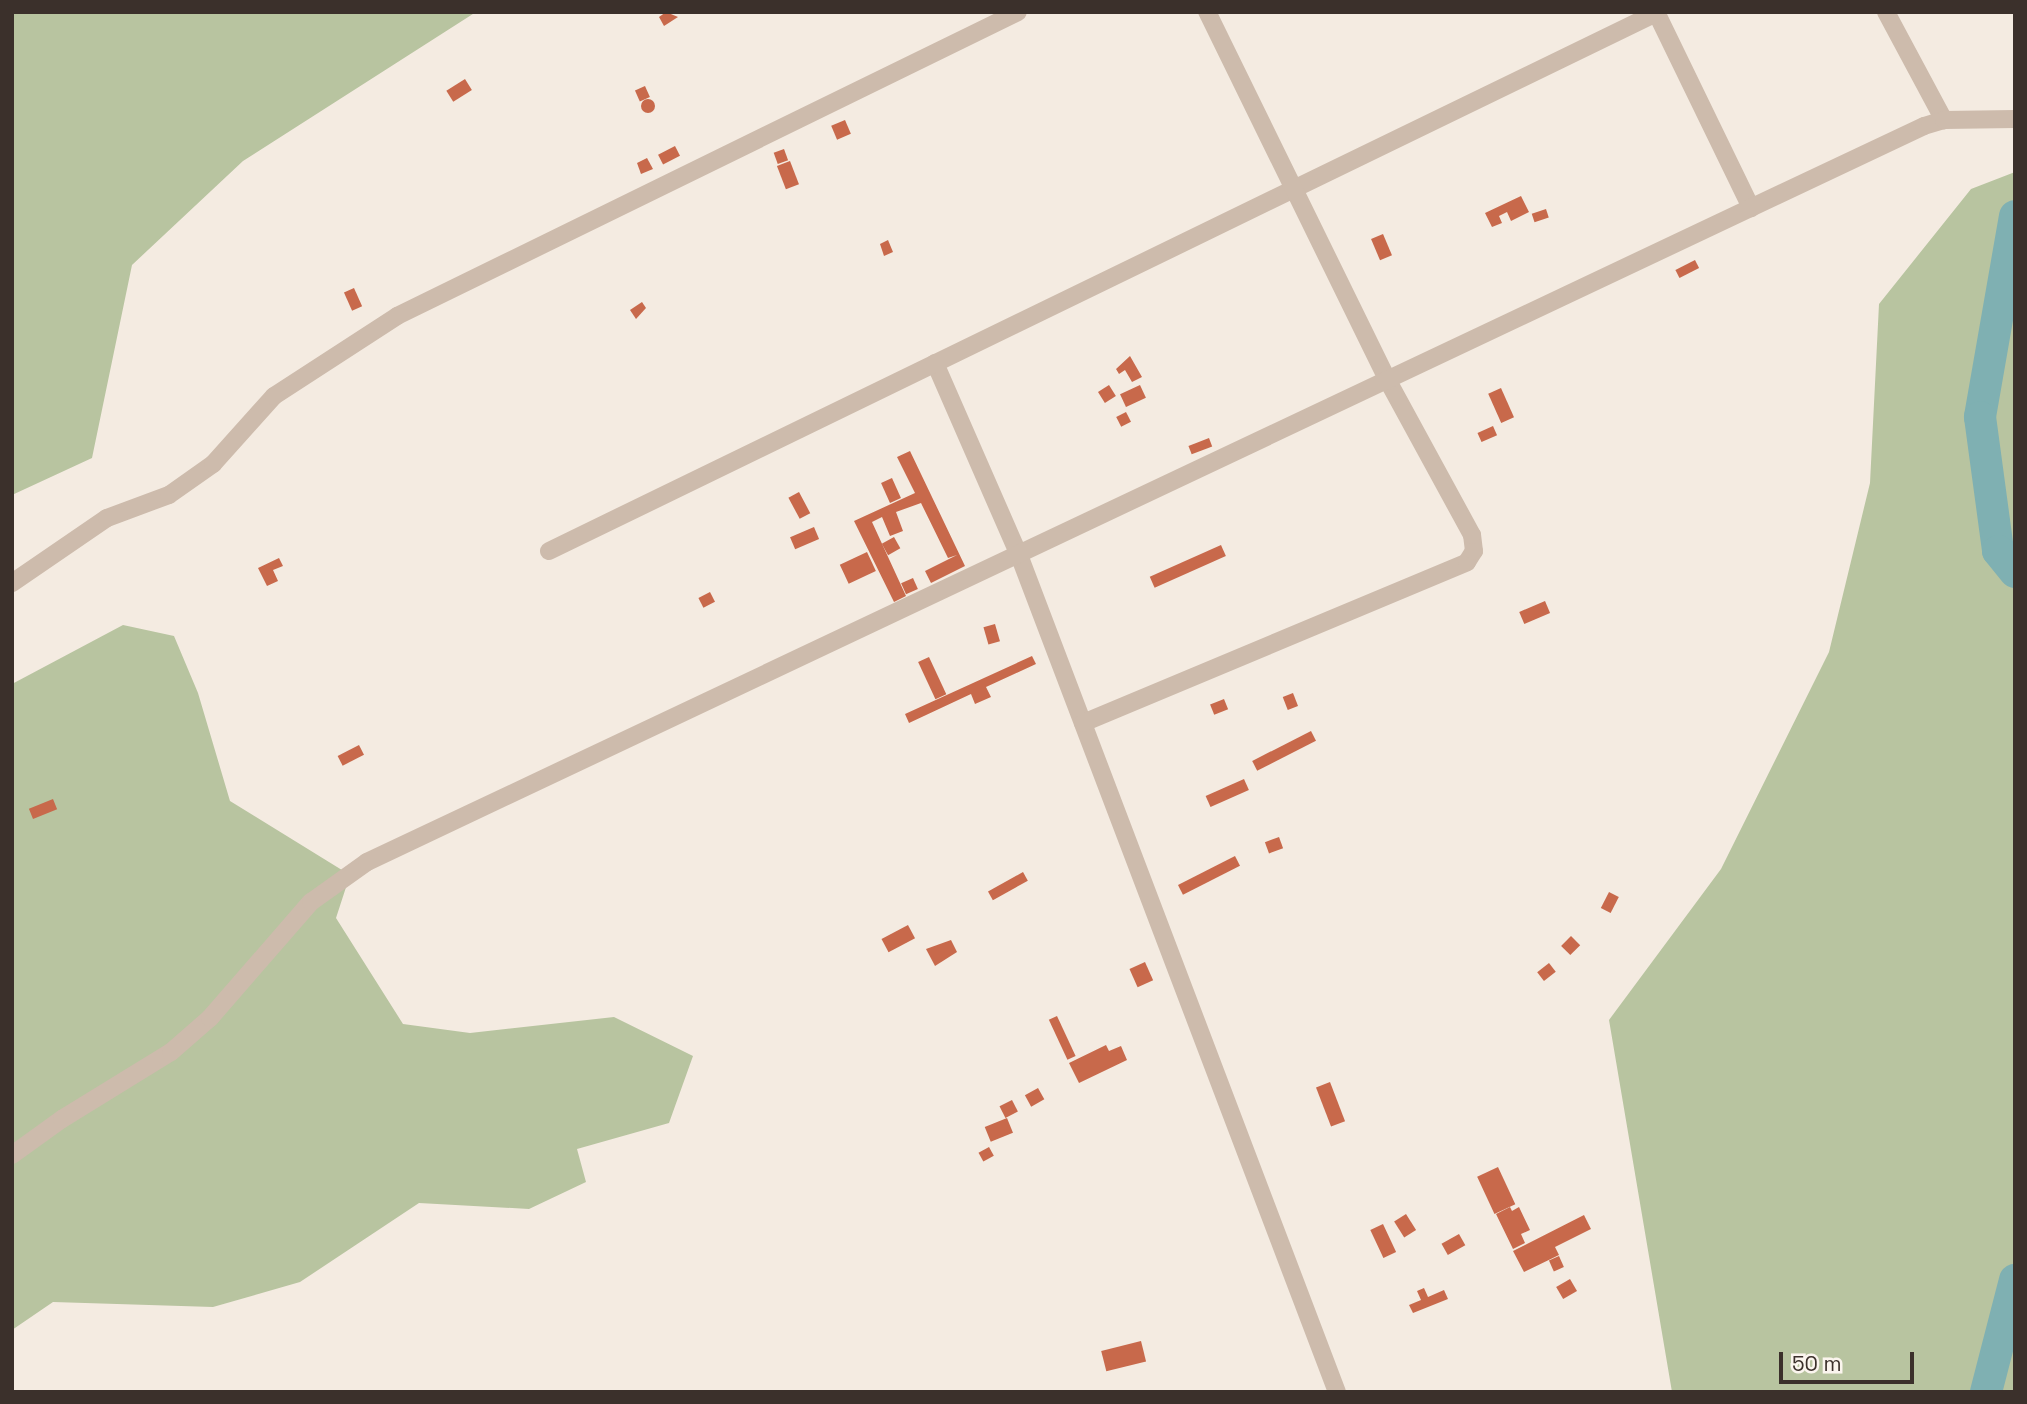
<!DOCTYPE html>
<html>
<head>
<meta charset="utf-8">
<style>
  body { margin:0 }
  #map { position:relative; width:2027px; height:1404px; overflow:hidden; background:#f4ebe1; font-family:"Space Grotesk",sans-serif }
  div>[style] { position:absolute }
  .green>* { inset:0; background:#b8c4a0 }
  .river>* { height:32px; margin:-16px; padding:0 16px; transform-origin:16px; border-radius:16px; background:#7fb0b2 }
  .building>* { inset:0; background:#c8694b; transform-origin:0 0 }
  .round { border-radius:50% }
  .minor>* { height:18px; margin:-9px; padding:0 9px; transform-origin:9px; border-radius:9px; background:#cdbbac }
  span { translate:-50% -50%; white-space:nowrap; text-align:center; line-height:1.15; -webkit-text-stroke:7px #fbf5ee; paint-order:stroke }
  .frame { position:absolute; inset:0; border:14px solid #3b302b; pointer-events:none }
  .scale { position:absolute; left:1779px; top:1352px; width:135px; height:32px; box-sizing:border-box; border:4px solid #3b302b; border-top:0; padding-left:9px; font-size:21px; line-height:24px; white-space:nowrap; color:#3b302b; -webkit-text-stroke:5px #fbf5ee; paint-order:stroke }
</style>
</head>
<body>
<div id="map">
  <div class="green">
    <i style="clip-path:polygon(12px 12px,476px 12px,243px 161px,132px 265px,92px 458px,12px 495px)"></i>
    <i style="clip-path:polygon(2015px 172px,2015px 1392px,1672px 1392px,1609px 1020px,1721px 869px,1829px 652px,1870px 483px,1879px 304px,1971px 189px)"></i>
    <i style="clip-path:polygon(123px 625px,174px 636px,198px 693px,230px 801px,350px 875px,336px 918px,403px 1024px,470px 1033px,614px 1017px,693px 1056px,669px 1123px,577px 1149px,586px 1182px,529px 1209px,419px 1203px,300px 1282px,213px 1307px,53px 1302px,12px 1330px,12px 684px)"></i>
  </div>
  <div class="river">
    <i style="left:2015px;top:216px;width:204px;rotate:99.9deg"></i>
    <i style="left:1980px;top:417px;width:135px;rotate:82.3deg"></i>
    <i style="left:1998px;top:551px;width:27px;rotate:51deg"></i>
    <i style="left:1986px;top:1392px;width:116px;rotate:-75.5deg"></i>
  </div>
  <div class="building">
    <i style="clip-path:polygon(666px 12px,678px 17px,664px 26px,659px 17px)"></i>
    <i style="left:465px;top:79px;width:13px;height:22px;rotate:58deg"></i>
    <i style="left:645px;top:86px;width:12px;height:11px;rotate:66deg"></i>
    <i class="round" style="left:641px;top:99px;width:14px;height:14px"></i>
    <i style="left:845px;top:120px;width:15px;height:15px;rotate:67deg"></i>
    <i style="left:675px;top:146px;width:11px;height:19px;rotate:63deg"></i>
    <i style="left:784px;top:149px;width:12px;height:11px;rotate:70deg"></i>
    <i style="clip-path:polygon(647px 158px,653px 169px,641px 174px,637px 163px)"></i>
    <i style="left:790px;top:161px;width:25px;height:14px;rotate:69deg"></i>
    <i style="clip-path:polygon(1521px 196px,1529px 212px,1511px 221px,1507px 212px,1499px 216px,1502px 223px,1492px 227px,1485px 213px)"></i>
    <i style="left:1546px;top:209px;width:9px;height:15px;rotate:72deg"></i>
    <i style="left:1383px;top:234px;width:23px;height:13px;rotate:67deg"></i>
    <i style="clip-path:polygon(888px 240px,893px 252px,884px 256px,880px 244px)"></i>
    <i style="left:1695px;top:260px;width:9px;height:22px;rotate:63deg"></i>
    <i style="left:354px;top:288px;width:20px;height:11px;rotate:66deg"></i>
    <i style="clip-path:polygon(642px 302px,646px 308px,636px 319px,630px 310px)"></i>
    <i style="clip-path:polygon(1130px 356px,1142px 377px,1132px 382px,1125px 370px,1119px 374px,1116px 369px)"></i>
    <i style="left:1109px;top:385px;width:13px;height:13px;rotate:58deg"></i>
    <i style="left:1140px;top:385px;width:14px;height:22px;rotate:65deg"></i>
    <i style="left:1501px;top:388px;width:32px;height:14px;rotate:66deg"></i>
    <i style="left:1126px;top:412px;width:11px;height:11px;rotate:63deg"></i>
    <i style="left:1493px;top:426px;width:10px;height:17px;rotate:66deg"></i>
    <i style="left:1209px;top:438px;width:9px;height:22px;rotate:69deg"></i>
    <i style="clip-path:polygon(910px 451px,965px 566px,931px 583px,925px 571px,957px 555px,948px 558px,921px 503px,896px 512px,903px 531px,890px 536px,882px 517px,872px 522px,906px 596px,894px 602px,854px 521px,915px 493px,897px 457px)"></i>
    <i style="left:892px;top:478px;width:22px;height:12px;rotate:66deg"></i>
    <i style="left:799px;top:492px;width:24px;height:12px;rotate:62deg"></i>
    <i style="left:814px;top:527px;width:13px;height:26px;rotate:67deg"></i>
    <i style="left:894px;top:537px;width:13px;height:14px;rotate:61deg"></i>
    <i style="left:1221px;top:545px;width:12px;height:78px;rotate:66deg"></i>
    <i style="left:867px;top:552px;width:21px;height:30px;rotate:65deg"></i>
    <i style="clip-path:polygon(279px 558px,283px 566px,273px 570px,278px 581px,267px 586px,258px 568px)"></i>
    <i style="left:913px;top:578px;width:12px;height:13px;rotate:66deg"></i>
    <i style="left:710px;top:592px;width:11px;height:13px;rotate:63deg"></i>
    <i style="left:1545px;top:601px;width:13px;height:28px;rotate:67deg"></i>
    <i style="left:995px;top:624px;width:18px;height:12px;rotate:74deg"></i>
    <i style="clip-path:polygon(1032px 656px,1036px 664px,986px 687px,991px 697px,975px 704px,971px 694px,909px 723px,905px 714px)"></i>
    <i style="left:929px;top:657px;width:41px;height:12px;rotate:65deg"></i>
    <i style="left:1293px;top:693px;width:14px;height:11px;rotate:69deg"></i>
    <i style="left:1224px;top:699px;width:11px;height:15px;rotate:68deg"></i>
    <i style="left:1311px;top:731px;width:11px;height:66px;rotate:63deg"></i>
    <i style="left:359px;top:745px;width:11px;height:24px;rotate:63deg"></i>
    <i style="left:1244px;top:779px;width:12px;height:42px;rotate:66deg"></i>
    <i style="left:53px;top:799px;width:11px;height:26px;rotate:68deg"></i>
    <i style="left:1279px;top:837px;width:12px;height:15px;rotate:70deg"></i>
    <i style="left:1235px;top:856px;width:11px;height:64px;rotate:63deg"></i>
    <i style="left:1023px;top:872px;width:10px;height:40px;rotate:61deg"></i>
    <i style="left:1609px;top:892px;width:11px;height:18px;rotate:27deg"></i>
    <i style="left:908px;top:925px;width:15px;height:30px;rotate:62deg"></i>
    <i style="left:1571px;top:936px;width:13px;height:14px;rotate:45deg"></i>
    <i style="clip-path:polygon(951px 940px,957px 952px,935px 966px,926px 949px)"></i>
    <i style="left:1145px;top:962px;width:20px;height:17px;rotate:66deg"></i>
    <i style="left:1549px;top:963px;width:11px;height:15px;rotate:52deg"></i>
    <i style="left:1057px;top:1016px;width:44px;height:9px;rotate:65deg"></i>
    <i style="clip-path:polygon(1106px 1045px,1109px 1051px,1121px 1046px,1127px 1060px,1079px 1083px,1069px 1063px)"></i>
    <i style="left:1330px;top:1082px;width:42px;height:15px;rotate:69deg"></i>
    <i style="left:1038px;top:1088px;width:13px;height:15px;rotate:61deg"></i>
    <i style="left:1012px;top:1100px;width:13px;height:14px;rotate:63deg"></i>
    <i style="left:1007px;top:1118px;width:16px;height:24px;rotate:68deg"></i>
    <i style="left:989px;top:1147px;width:10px;height:12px;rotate:61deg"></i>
    <i style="left:1498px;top:1167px;width:41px;height:23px;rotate:65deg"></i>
    <i style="clip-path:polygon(1510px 1207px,1512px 1211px,1519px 1207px,1530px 1230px,1521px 1234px,1525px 1243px,1513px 1249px,1496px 1214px)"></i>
    <i style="left:1406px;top:1214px;width:19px;height:14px;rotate:58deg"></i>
    <i style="clip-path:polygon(1584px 1215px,1591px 1229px,1555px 1247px,1559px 1255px,1524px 1272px,1513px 1251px)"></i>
    <i style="left:1383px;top:1224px;width:31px;height:14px;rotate:65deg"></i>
    <i style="left:1459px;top:1234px;width:13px;height:20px;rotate:61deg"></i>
    <i style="left:1559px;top:1256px;width:12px;height:11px;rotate:66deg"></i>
    <i style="left:1570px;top:1279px;width:14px;height:16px;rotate:60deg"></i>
    <i style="clip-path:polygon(1424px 1288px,1428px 1297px,1444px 1290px,1448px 1299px,1413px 1313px,1409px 1305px,1421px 1300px,1417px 1291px)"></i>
    <i style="left:1141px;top:1341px;width:21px;height:41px;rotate:76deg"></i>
  </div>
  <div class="minor">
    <i style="left:1656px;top:12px;width:218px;rotate:64.1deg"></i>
    <i style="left:1886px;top:12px;width:123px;rotate:61.8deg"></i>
    <i style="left:935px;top:363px;width:210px;rotate:66.4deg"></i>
    <i style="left:1019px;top:555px;width:895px;rotate:69.2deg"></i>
    <i style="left:549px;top:551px;width:1233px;rotate:-25.92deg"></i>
    <i style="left:12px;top:583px;width:115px;rotate:-34.4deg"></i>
    <i style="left:107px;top:518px;width:66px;rotate:-20.4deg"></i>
    <i style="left:169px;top:495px;width:54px;rotate:-35.2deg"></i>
    <i style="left:213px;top:464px;width:91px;rotate:-48.1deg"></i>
    <i style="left:274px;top:396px;width:147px;rotate:-33deg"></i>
    <i style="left:397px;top:316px;width:691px;rotate:-26.08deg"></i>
    <i style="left:1083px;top:723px;width:416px;rotate:-22.7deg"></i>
    <i style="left:1467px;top:562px;width:13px;rotate:-58deg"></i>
    <i style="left:1474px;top:551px;width:16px;rotate:-97deg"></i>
    <i style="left:1472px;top:535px;width:175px;rotate:-118.6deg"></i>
    <i style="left:1388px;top:381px;width:411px;rotate:-116.1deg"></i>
    <i style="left:12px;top:1155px;width:62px;rotate:-35.8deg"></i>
    <i style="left:62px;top:1119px;width:128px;rotate:-31.6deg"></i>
    <i style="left:171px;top:1052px;width:52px;rotate:-41.1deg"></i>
    <i style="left:210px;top:1018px;width:154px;rotate:-49deg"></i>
    <i style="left:311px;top:902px;width:69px;rotate:-35.5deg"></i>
    <i style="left:367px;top:862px;width:1722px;rotate:-25.3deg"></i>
    <i style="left:1924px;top:126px;width:21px;rotate:-17deg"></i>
    <i style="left:1944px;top:120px;width:71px;rotate:-0.8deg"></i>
  </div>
  <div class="frame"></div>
  <div class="scale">50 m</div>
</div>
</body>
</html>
